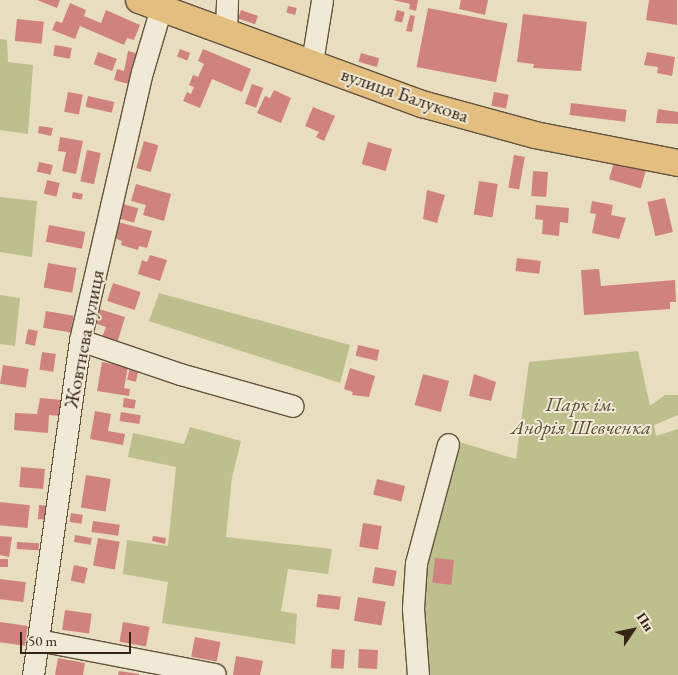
<!DOCTYPE html>
<html>
<head>
<meta charset="utf-8">
<style>
  body { margin:0 }
  #map { position:relative; width:678px; height:675px; overflow:hidden; background:#e8ddbe; font-family:"EB Garamond",serif }
  div>[style] { position:absolute }
  .green>* { inset:0; background:#bdbf8d }
  .building>* { inset:0; background:#d0837e; transform-origin:0 0 }
  .roads { filter:drop-shadow(1px 0 #62523f) drop-shadow(-1px 0 #62523f) drop-shadow(0 1px #62523f) drop-shadow(0 -1px #62523f) }
  .minor>* { height:21px; margin:-10.5px; padding:0 10.5px; transform-origin:10.5px; border-radius:10.5px; background:#f0e9d5 }
  .major>* { height:26px; margin:-13px; padding:0 13px; transform-origin:13px; border-radius:13px; background:#e4be7f }
  span { translate:-50% -50%; white-space:nowrap; text-align:center; line-height:1.15; -webkit-text-stroke:4px #f0e9d5; paint-order:stroke }
  .street-label { font-size:20px; color:#362415 }
  .park-label { font-size:20px; color:#584b33; font-style:italic }
  .north { position:absolute; left:608px; top:605px; width:50px; height:50px; -webkit-text-stroke:4px #f0e9d5; paint-order:stroke; rotate:56deg; font-size:14px; font-weight:700; line-height:20px; text-align:center; color:#362415 }
  .north::after { content:''; display:block; margin:auto; width:18px; height:22px; background:#362415; clip-path:polygon(50% 0,100% 100%,50% 72%,0 100%) }
  .scale { position:absolute; left:20px; top:632px; width:111px; height:22px; box-sizing:border-box; border:2px solid #362415; border-top:0; padding-left:6px; font-size:15px; line-height:18px; white-space:nowrap; color:#362415; -webkit-text-stroke:4px #f0e9d5; paint-order:stroke }
</style>
</head>
<body>
<div id="map">
  <div class="green">
    <i style="clip-path:polygon(0 39px,7px 40px,8px 62px,33px 65px,28px 134px,0 130px)"></i>
    <i style="clip-path:polygon(0 197px,37px 201px,32px 257px,0 252px)"></i>
    <i style="clip-path:polygon(159px 293px,350px 345px,340px 383px,149px 321px)"></i>
    <i style="clip-path:polygon(0 295px,20px 298px,15px 346px,0 344px)"></i>
    <i style="clip-path:polygon(638px 351px,650px 406px,665px 395px,678px 395px,678px 415px,654px 425px,656px 436px,678px 429px,678px 675px,425px 675px,417px 600px,456px 441px,516px 459px,529px 362px)"></i>
    <i style="clip-path:polygon(190px 427px,241px 441px,232px 477px,226px 537px,332px 549px,328px 574px,288px 569px,281px 611px,297px 614px,295px 644px,162px 623px,168px 582px,123px 574px,127px 540px,168px 546px,176px 467px,128px 457px,133px 433px,184px 444px)"></i>
  </div>
  <div class="building">
    <i style="clip-path:polygon(37px 0,60px 0,57px 8px)"></i>
    <i style="clip-path:polygon(393px 0,418px 0,416px 11px,409px 9px,410px 4px)"></i>
    <i style="clip-path:polygon(461px 0,488px 0,485px 15px,459px 9px)"></i>
    <i style="clip-path:polygon(649px 0,677px 0,677px 25px,646px 20px)"></i>
    <i style="clip-path:polygon(70px 3px,86px 10px,84px 16px,101px 23px,106px 10px,140px 25px,134px 40px,127px 38px,124px 45px,80px 26px,75px 39px,52px 30px,56px 21px,62px 23px)"></i>
    <i style="left:288px;top:6px;width:9px;height:7px;rotate:13deg"></i>
    <i style="left:428px;top:8px;width:81px;height:60px;rotate:11deg"></i>
    <i style="left:241px;top:10px;width:18px;height:9px;rotate:19deg"></i>
    <i style="left:397px;top:10px;width:8px;height:11px;rotate:14deg"></i>
    <i style="clip-path:polygon(523px 14px,587px 22px,581px 71px,533px 68px,534px 64px,517px 62px)"></i>
    <i style="clip-path:polygon(410px 15px,415px 16px,412px 32px,406px 31px)"></i>
    <i style="left:17px;top:19px;width:27px;height:22px;rotate:6deg"></i>
    <i style="left:55px;top:45px;width:17px;height:11px;rotate:10deg"></i>
    <i style="left:180px;top:49px;width:11px;height:8px;rotate:22deg"></i>
    <i style="clip-path:polygon(203px 49px,251px 69px,242px 92px,212px 79px,200px 108px,183px 101px,187px 92px,191px 94px,194px 87px,189px 85px,193px 75px,198px 77px,204px 64px,198px 61px)"></i>
    <i style="clip-path:polygon(128px 51px,140px 54px,132px 85px,114px 80px,117px 69px,124px 71px)"></i>
    <i style="left:98px;top:52px;width:20px;height:13px;rotate:20deg"></i>
    <i style="clip-path:polygon(647px 52px,675px 57px,672px 76px,657px 73px,658px 67px,644px 65px)"></i>
    <i style="left:361px;top:53px;width:19px;height:9px;rotate:16deg"></i>
    <i style="left:252px;top:84px;width:12px;height:21px;rotate:20deg"></i>
    <i style="clip-path:polygon(274px 90px,291px 98px,281px 123px,257px 113px,265px 96px,270px 98px)"></i>
    <i style="left:68px;top:92px;width:15px;height:20px;rotate:11deg"></i>
    <i style="left:494px;top:92px;width:15px;height:14px;rotate:11deg"></i>
    <i style="left:88px;top:96px;width:27px;height:11px;rotate:13deg"></i>
    <i style="left:571px;top:103px;width:56px;height:12px;rotate:7deg"></i>
    <i style="clip-path:polygon(313px 107px,335px 116px,324px 141px,316px 137px,319px 132px,305px 126px)"></i>
    <i style="clip-path:polygon(658px 109px,678px 112px,678px 124px,656px 123px)"></i>
    <i style="clip-path:polygon(39px 126px,53px 128px,51px 136px,38px 133px)"></i>
    <i style="clip-path:polygon(60px 137px,83px 141px,76px 174px,62px 171px,66px 152px,58px 151px)"></i>
    <i style="left:144px;top:141px;width:15px;height:28px;rotate:16deg"></i>
    <i style="left:368px;top:142px;width:25px;height:23px;rotate:16deg"></i>
    <i style="left:87px;top:150px;width:14px;height:32px;rotate:12deg"></i>
    <i style="left:514px;top:155px;width:11px;height:33px;rotate:10deg"></i>
    <i style="left:39px;top:162px;width:14px;height:10px;rotate:12deg"></i>
    <i style="left:614px;top:162px;width:33px;height:18px;rotate:16deg"></i>
    <i style="left:533px;top:171px;width:15px;height:25px;rotate:4deg"></i>
    <i style="left:47px;top:180px;width:13px;height:14px;rotate:13deg"></i>
    <i style="left:479px;top:181px;width:19px;height:34px;rotate:9deg"></i>
    <i style="clip-path:polygon(136px 184px,171px 194px,164px 221px,143px 215px,146px 205px,131px 201px)"></i>
    <i style="clip-path:polygon(427px 190px,445px 195px,437px 223px,423px 219px)"></i>
    <i style="left:73px;top:192px;width:10px;height:6px;rotate:11deg"></i>
    <i style="left:665px;top:198px;width:35px;height:18px;rotate:77deg"></i>
    <i style="clip-path:polygon(592px 201px,613px 205px,611px 215px,626px 218px,619px 239px,592px 233px,596px 214px,590px 213px)"></i>
    <i style="left:120px;top:203px;width:19px;height:15px;rotate:16deg"></i>
    <i style="clip-path:polygon(536px 205px,569px 208px,568px 223px,560px 222px,559px 236px,542px 234px,543px 220px,535px 219px)"></i>
    <i style="clip-path:polygon(118px 222px,152px 231px,147px 248px,139px 246px,138px 250px,121px 245px,122px 241px,114px 238px)"></i>
    <i style="left:49px;top:225px;width:37px;height:17px;rotate:11deg"></i>
    <i style="clip-path:polygon(150px 255px,167px 260px,160px 281px,138px 274px,142px 260px,147px 262px)"></i>
    <i style="left:517px;top:258px;width:24px;height:13px;rotate:7deg"></i>
    <i style="left:48px;top:263px;width:29px;height:25px;rotate:10deg"></i>
    <i style="clip-path:polygon(599px 269px,601px 286px,675px 280px,676px 302px,670px 302px,670px 309px,584px 315px,581px 270px)"></i>
    <i style="left:113px;top:283px;width:29px;height:19px;rotate:18deg"></i>
    <i style="clip-path:polygon(99px 309px,125px 317px,116px 347px,100px 342px,106px 327px,94px 323px)"></i>
    <i style="left:46px;top:311px;width:28px;height:17px;rotate:10deg"></i>
    <i style="left:28px;top:329px;width:10px;height:15px;rotate:11deg"></i>
    <i style="left:358px;top:345px;width:22px;height:11px;rotate:13deg"></i>
    <i style="left:42px;top:352px;width:14px;height:18px;rotate:8deg"></i>
    <i style="clip-path:polygon(102px 362px,128px 367px,124px 388px,130px 389px,129px 396px,97px 391px)"></i>
    <i style="left:3px;top:365px;width:26px;height:19px;rotate:9deg"></i>
    <i style="left:130px;top:367px;width:9px;height:13px;rotate:13deg"></i>
    <i style="clip-path:polygon(350px 368px,375px 376px,369px 397px,352px 395px,353px 392px,344px 389px)"></i>
    <i style="left:423px;top:374px;width:27px;height:32px;rotate:15deg"></i>
    <i style="clip-path:polygon(474px 374px,496px 382px,491px 401px,469px 396px)"></i>
    <i style="clip-path:polygon(40px 398px,62px 400px,60px 416px,49px 415px,48px 433px,14px 430px,15px 413px,37px 414px)"></i>
    <i style="left:124px;top:398px;width:12px;height:9px;rotate:9deg"></i>
    <i style="clip-path:polygon(95px 411px,111px 414px,108px 431px,125px 434px,123px 445px,90px 439px)"></i>
    <i style="left:121px;top:412px;width:20px;height:9px;rotate:9deg"></i>
    <i style="left:21px;top:467px;width:24px;height:20px;rotate:5deg"></i>
    <i style="left:86px;top:475px;width:25px;height:33px;rotate:9deg"></i>
    <i style="left:377px;top:479px;width:29px;height:16px;rotate:14deg"></i>
    <i style="left:0;top:502px;width:30px;height:23px;rotate:6deg"></i>
    <i style="left:39px;top:505px;width:11px;height:14px;rotate:5deg"></i>
    <i style="left:71px;top:513px;width:12px;height:9px;rotate:9deg"></i>
    <i style="left:93px;top:521px;width:27px;height:11px;rotate:8deg"></i>
    <i style="left:363px;top:523px;width:19px;height:24px;rotate:9deg"></i>
    <i style="left:75px;top:535px;width:17px;height:7px;rotate:10deg"></i>
    <i style="clip-path:polygon(0 536px,12px 537px,9px 557px,0 555px)"></i>
    <i style="clip-path:polygon(153px 536px,166px 538px,165px 544px,152px 541px)"></i>
    <i style="left:98px;top:538px;width:22px;height:28px;rotate:10deg"></i>
    <i style="left:17px;top:542px;width:22px;height:7px;rotate:3deg"></i>
    <i style="left:435px;top:558px;width:19px;height:25px;rotate:6deg"></i>
    <i style="left:0;top:559px;width:8px;height:8px"></i>
    <i style="left:74px;top:565px;width:14px;height:16px;rotate:12deg"></i>
    <i style="left:375px;top:567px;width:22px;height:16px;rotate:10deg"></i>
    <i style="left:0;top:579px;width:26px;height:20px;rotate:7deg"></i>
    <i style="left:318px;top:594px;width:23px;height:13px;rotate:7deg"></i>
    <i style="left:358px;top:597px;width:28px;height:24px;rotate:10deg"></i>
    <i style="left:65px;top:610px;width:27px;height:20px;rotate:8deg"></i>
    <i style="left:0;top:622px;width:28px;height:20px;rotate:8deg"></i>
    <i style="left:123px;top:622px;width:27px;height:20px;rotate:10deg"></i>
    <i style="left:195px;top:637px;width:26px;height:20px;rotate:11deg"></i>
    <i style="left:332px;top:649px;width:13px;height:19px;rotate:4deg"></i>
    <i style="left:359px;top:649px;width:19px;height:19px;rotate:3deg"></i>
    <i style="clip-path:polygon(236px 656px,263px 661px,260px 675px,233px 675px)"></i>
    <i style="clip-path:polygon(58px 658px,85px 663px,83px 675px,55px 675px)"></i>
    <i style="clip-path:polygon(119px 671px,139px 674px,139px 675px,118px 675px)"></i>
  </div>
  <div class="roads">
    <div class="minor">
      <i style="left:226px;top:31px;width:31px;rotate:-88deg"></i>
      <i style="left:312px;top:62px;width:63px;rotate:-80.8deg"></i>
      <i style="left:80px;top:340px;width:106px;rotate:18.8deg"></i>
      <i style="left:180px;top:374px;width:117px;rotate:15.8deg"></i>
      <i style="left:38px;top:640px;width:180px;rotate:10.9deg"></i>
      <i style="left:33px;top:675px;width:338px;rotate:-82deg"></i>
      <i style="left:80px;top:340px;width:275px;rotate:-77deg"></i>
      <i style="left:142px;top:72px;width:67px;rotate:-73.5deg"></i>
      <i style="left:418px;top:675px;width:67px;rotate:-94.3deg"></i>
      <i style="left:413px;top:608px;width:45px;rotate:-86.2deg"></i>
      <i style="left:416px;top:563px;width:123px;rotate:-74.9deg"></i>
    </div>
    <div class="major">
      <i style="left:139px;top:0;width:302px;rotate:20.2deg"></i>
      <i style="left:422px;top:104px;width:117px;rotate:15.3deg"></i>
      <i style="left:535px;top:135px;width:146px;rotate:11.1deg"></i>
    </div>
  </div>
  <div class="street-label">
    <span style="left:405px;top:95px;rotate:19deg">вулиця Балукова</span>
    <span style="left:84px;top:339px;rotate:-79deg">Жовтнева вулиця</span>
  </div>
  <div class="park-label">
    <span style="left:581px;top:416px">Парк ім.<br>Андрія Шевченка</span>
  </div>
  <div class="north">Пн</div>
  <div class="scale">50 m</div>
</div>
</body>
</html>
